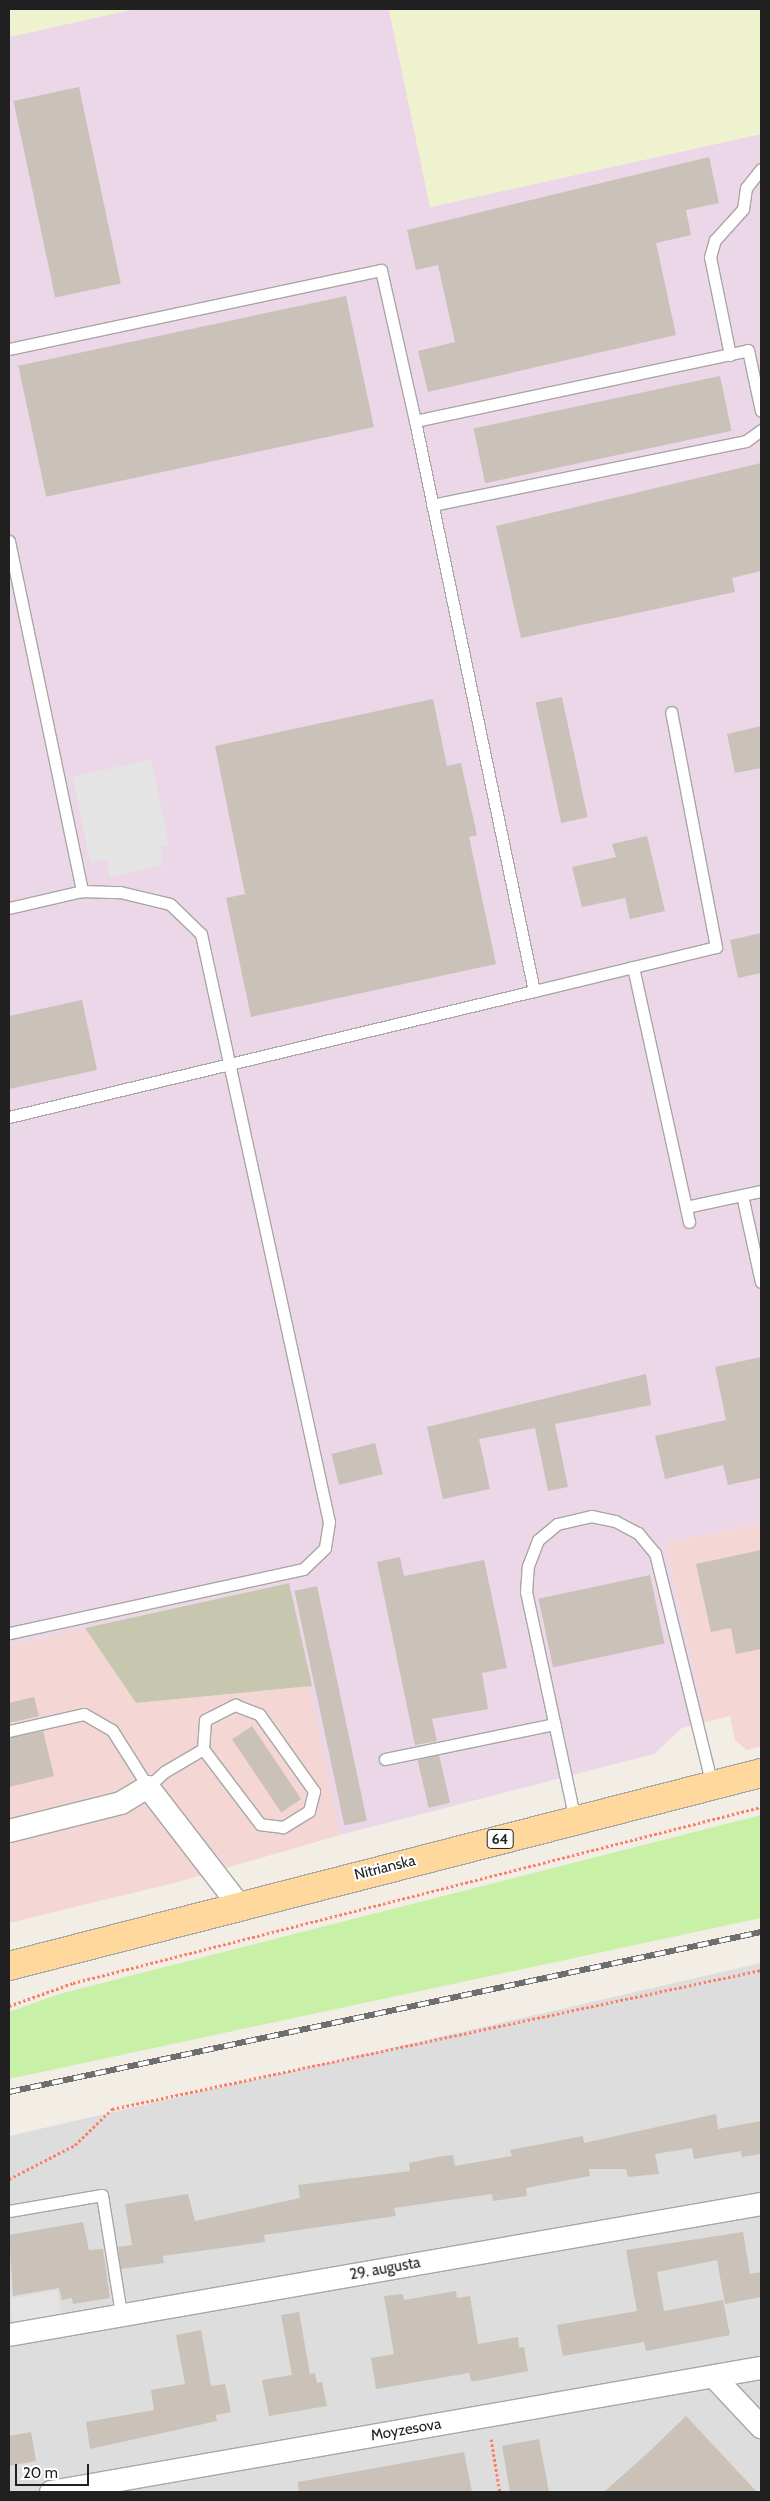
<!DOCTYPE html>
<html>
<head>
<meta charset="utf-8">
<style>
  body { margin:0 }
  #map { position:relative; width:770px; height:2501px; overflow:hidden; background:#f2eee6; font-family:Cabin,sans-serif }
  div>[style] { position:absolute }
  .residential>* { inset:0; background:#dedddd }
  .commercial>* { inset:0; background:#f4d6d4 }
  .industrial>* { inset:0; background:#ebd7e7 }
  .construction>* { inset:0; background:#c7c7b0 }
  .farmland>* { inset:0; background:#eef2cf }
  .grass>* { inset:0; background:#c9f0a7 }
  .parking>* { inset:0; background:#e4e4e4; transform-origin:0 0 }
  .building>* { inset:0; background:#cac1b8; transform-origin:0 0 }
  .path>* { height:3px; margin-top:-1.5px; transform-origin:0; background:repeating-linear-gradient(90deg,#ff7e69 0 2.5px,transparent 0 5px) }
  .roads { filter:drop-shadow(1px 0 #a7a7a7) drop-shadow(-1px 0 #a7a7a7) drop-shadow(0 1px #a7a7a7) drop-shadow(0 -1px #a7a7a7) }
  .lane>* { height:11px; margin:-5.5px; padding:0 5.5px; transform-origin:5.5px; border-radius:5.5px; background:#fff }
  .street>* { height:22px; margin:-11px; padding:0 11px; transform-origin:11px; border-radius:11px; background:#fff }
  .primary>* { height:28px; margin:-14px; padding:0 14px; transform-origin:14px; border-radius:14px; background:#ffd89d }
  .rail>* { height:5.5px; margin-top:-2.75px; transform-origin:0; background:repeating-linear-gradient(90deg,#fff 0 11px,#6e6e6e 0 22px); box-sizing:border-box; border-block:1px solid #6e6e6e }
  span { translate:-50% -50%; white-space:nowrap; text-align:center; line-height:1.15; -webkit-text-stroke:4px #fff; paint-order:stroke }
  .shield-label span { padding:1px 4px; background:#fff; border:1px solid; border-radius:4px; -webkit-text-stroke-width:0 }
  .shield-label { font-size:14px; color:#202020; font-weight:700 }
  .street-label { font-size:15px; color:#202020 }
  .frame { position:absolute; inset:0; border:10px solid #202020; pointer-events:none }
  .scale { position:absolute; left:15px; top:2464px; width:74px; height:22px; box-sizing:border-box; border:2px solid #202020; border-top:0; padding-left:6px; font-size:15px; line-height:18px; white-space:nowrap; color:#202020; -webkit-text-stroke:4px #fff; paint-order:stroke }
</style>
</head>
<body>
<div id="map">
  <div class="residential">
    <i style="clip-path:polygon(761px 1963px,761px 2492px,9px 2492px,9px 2136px)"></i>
  </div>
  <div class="commercial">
    <i style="clip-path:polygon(761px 1523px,761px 1746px,747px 1750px,735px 1740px,730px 1716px,706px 1722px,665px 1543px)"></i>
    <i style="clip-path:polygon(85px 1628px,136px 1703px,312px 1686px,340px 1835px,178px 1882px,9px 1923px,9px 1645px)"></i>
  </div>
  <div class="industrial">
    <i style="clip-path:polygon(135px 9px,389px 9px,430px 207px,761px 134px,761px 1523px,665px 1543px,706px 1722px,682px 1728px,654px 1754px,340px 1835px,289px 1583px,9px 1645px,9px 37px)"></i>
  </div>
  <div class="construction">
    <i style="clip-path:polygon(289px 1583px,312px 1686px,136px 1703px,85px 1628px)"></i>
  </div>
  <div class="farmland">
    <i style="clip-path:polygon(9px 9px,135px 9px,9px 37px)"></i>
    <i style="clip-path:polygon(389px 9px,761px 9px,761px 134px,430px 207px)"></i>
  </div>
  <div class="grass">
    <i style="clip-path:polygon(761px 1815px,761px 1918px,9px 2079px,9px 2012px,59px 1994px)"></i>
  </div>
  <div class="parking">
    <i style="clip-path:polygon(151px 759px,169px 844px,160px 847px,163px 865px,110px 877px,106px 859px,90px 862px,73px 777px)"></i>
    <i style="left:57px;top:2290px;width:25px;height:49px;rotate:79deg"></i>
  </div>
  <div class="building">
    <i style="left:79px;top:87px;width:201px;height:67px;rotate:78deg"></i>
    <i style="clip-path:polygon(709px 157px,719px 203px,686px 210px,691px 235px,656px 243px,676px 335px,428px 392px,418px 351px,455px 342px,438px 265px,416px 270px,407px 230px)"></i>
    <i style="left:346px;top:296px;width:134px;height:335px;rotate:78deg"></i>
    <i style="left:720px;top:376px;width:56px;height:252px;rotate:78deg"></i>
    <i style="clip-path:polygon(761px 463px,761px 571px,732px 578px,735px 592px,521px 638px,496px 526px)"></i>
    <i style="left:562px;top:697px;width:123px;height:27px;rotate:78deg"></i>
    <i style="clip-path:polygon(433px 699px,447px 766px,461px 763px,477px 835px,469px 837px,496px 964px,251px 1017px,226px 898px,245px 894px,215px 746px)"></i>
    <i style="clip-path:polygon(761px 726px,761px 768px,735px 773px,727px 734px)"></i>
    <i style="clip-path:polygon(647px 836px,665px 911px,630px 919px,625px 898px,582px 907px,572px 867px,616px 857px,612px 844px)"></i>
    <i style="clip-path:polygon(761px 933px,761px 973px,738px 978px,730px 940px)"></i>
    <i style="clip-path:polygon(82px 1000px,97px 1070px,9px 1089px,9px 1016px)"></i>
    <i style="clip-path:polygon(761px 1357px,761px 1478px,728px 1485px,723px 1465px,665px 1479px,655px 1436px,726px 1420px,715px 1367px)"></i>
    <i style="clip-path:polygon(646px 1374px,651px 1405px,555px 1424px,568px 1487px,548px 1491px,535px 1428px,479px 1439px,490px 1489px,443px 1499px,427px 1427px)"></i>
    <i style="left:375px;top:1443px;width:32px;height:45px;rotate:76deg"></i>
    <i style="clip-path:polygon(761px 1550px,761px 1649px,736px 1654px,731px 1628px,711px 1632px,696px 1564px)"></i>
    <i style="clip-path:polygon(400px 1557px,404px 1576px,484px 1560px,507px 1668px,482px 1673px,488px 1709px,432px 1719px,437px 1741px,415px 1745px,377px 1562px)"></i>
    <i style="left:650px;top:1575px;width:70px;height:114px;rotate:78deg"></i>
    <i style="left:317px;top:1586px;width:240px;height:23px;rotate:78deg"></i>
    <i style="clip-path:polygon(34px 1697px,39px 1716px,9px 1723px,9px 1703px)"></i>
    <i style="left:252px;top:1726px;width:88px;height:24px;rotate:56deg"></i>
    <i style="clip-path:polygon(43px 1731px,54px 1776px,9px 1787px,9px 1738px)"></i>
    <i style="left:439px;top:1755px;width:49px;height:22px;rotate:77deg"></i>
    <i style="clip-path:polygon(716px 2114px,718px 2129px,761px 2121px,761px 2154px,742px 2157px,741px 2151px,694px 2159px,692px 2148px,655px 2154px,659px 2174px,628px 2177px,626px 2169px,589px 2169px,590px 2176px,526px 2188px,527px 2196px,493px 2201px,492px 2194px,394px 2208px,396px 2216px,264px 2235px,265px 2242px,163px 2256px,164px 2263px,121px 2269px,118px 2247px,132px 2245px,125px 2204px,188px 2194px,195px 2221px,300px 2198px,298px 2185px,410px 2171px,409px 2163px,437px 2157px,453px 2155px,455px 2166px,512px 2156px,510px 2150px,583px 2136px,584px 2143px)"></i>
    <i style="clip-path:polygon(83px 2222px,89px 2250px,103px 2249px,110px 2298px,73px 2304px,72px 2298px,62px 2300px,59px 2288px,13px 2296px,9px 2235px)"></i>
    <i style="clip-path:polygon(743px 2232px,750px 2274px,761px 2272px,761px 2297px,725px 2304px,717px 2260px,657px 2272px,664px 2311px,723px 2300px,730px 2335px,646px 2351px,644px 2342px,563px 2356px,557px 2325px,637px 2311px,626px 2250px)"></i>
    <i style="clip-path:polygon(456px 2291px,457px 2298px,470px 2296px,478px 2344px,518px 2337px,519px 2348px,524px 2347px,528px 2371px,476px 2381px,471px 2381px,469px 2373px,376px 2389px,371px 2358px,394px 2354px,384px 2296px,403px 2294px,404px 2300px)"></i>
    <i style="clip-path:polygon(299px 2312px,310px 2374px,315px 2373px,317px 2383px,322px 2382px,327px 2406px,269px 2416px,262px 2380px,292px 2375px,281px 2315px)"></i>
    <i style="clip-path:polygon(201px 2330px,211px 2386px,225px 2384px,231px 2412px,216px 2415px,217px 2421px,90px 2449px,86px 2422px,154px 2410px,151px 2390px,185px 2384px,176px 2335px)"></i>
    <i style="clip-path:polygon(686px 2416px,757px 2492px,604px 2492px,651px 2450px)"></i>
    <i style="clip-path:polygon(31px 2432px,36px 2461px,9px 2466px,9px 2436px)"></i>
    <i style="clip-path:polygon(539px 2439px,549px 2492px,510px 2492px,502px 2446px)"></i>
    <i style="clip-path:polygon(464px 2452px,472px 2492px,299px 2492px,298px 2482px)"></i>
  </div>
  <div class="path">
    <i style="left:9px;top:2006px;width:68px;rotate:-19.8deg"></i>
    <i style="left:73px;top:1983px;width:710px;rotate:-14.35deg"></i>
    <i style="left:9px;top:2179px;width:74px;rotate:-27.3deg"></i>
    <i style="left:75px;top:2145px;width:52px;rotate:-44.2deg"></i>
    <i style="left:112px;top:2109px;width:664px;rotate:-12.09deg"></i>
    <i style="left:491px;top:2439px;width:54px;rotate:80.4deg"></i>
  </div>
  <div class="roads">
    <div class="lane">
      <i style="left:9px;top:349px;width:380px;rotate:-12deg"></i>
      <i style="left:381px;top:270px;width:155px;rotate:77.3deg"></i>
      <i style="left:730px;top:355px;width:100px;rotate:-101.5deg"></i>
      <i style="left:710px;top:257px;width:18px;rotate:-74deg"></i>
      <i style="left:715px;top:240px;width:42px;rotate:-47.9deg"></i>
      <i style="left:743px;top:209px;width:21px;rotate:-82deg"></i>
      <i style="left:746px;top:188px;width:24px;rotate:-52deg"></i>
      <i style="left:432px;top:505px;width:320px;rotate:-11.5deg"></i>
      <i style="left:746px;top:441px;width:19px;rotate:-36deg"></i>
      <i style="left:9px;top:541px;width:358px;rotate:78.2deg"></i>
      <i style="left:82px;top:891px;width:38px;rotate:2deg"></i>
      <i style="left:120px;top:892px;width:51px;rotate:13.5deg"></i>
      <i style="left:170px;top:904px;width:43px;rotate:44.1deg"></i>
      <i style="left:201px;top:934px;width:602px;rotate:77.72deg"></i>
      <i style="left:329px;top:1522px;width:26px;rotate:99deg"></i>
      <i style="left:325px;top:1548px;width:30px;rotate:136deg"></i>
      <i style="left:303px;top:1569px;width:301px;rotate:167.7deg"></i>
      <i style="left:9px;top:908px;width:75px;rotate:-13.1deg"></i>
      <i style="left:633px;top:967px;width:261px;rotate:77.6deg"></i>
      <i style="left:534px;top:991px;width:187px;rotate:-13.6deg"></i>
      <i style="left:716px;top:947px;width:239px;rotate:-100.8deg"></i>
      <i style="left:9px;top:1117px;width:540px;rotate:-13.5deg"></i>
      <i style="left:534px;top:991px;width:582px;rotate:-101.79deg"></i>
      <i style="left:415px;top:421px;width:340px;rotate:-12deg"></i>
      <i style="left:748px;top:350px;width:62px;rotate:78deg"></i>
      <i style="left:742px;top:1195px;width:89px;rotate:77.7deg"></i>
      <i style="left:686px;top:1207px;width:77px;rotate:-12deg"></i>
      <i style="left:235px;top:1705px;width:26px;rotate:21deg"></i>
      <i style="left:259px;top:1714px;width:95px;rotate:54.5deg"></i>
      <i style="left:314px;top:1791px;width:21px;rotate:104deg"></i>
      <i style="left:309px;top:1811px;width:31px;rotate:148deg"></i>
      <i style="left:283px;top:1827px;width:23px;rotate:-173deg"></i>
      <i style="left:260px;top:1824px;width:94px;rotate:-127.2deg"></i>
      <i style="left:203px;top:1749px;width:29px;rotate:-86deg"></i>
      <i style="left:205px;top:1720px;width:34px;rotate:-27deg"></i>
      <i style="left:9px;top:1731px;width:77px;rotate:-12.8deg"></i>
      <i style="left:84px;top:1714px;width:32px;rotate:30deg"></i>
      <i style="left:112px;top:1730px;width:67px;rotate:57.7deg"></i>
      <i style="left:148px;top:1787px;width:22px;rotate:-43deg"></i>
      <i style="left:164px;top:1772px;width:45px;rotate:-30.5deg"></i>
      <i style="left:385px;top:1759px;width:173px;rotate:-11.7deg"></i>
      <i style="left:575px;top:1820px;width:233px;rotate:-102.1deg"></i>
      <i style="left:526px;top:1592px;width:26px;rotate:-86deg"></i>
      <i style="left:528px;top:1566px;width:28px;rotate:-69deg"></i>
      <i style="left:538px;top:1540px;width:25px;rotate:-40deg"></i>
      <i style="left:557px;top:1524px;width:35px;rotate:-13deg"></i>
      <i style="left:591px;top:1516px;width:25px;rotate:12deg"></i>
      <i style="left:615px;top:1521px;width:26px;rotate:28deg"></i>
      <i style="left:638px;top:1533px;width:26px;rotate:50deg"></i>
      <i style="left:655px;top:1553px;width:239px;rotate:76.2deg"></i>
      <i style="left:9px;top:2211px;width:94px;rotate:-9.8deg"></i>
      <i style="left:102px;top:2195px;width:121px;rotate:80.9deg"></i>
    </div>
    <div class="street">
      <i style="left:9px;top:1831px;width:115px;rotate:-14deg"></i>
      <i style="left:121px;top:1803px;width:31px;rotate:-31deg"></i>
      <i style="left:148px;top:1787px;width:149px;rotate:52.4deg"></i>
      <i style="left:9px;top:2335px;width:763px;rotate:-9.88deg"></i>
      <i style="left:714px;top:2377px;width:69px;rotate:46.8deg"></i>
      <i style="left:51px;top:2492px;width:721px;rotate:-9.91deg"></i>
    </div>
    <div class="primary">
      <i style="left:9px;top:1966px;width:776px;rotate:-14.39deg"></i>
    </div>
  </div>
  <div class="rail">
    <i style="left:9px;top:2092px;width:769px;rotate:-12.01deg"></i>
  </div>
  <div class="shield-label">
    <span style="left:500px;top:1839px">64</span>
  </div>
  <div class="street-label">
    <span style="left:385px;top:1868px;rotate:-14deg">Nitrianska</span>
    <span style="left:385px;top:2269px;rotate:-10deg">29. augusta</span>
    <span style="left:406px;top:2430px;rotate:-10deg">Moyzesova</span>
  </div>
  <div class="frame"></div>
  <div class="scale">20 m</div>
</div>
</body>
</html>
